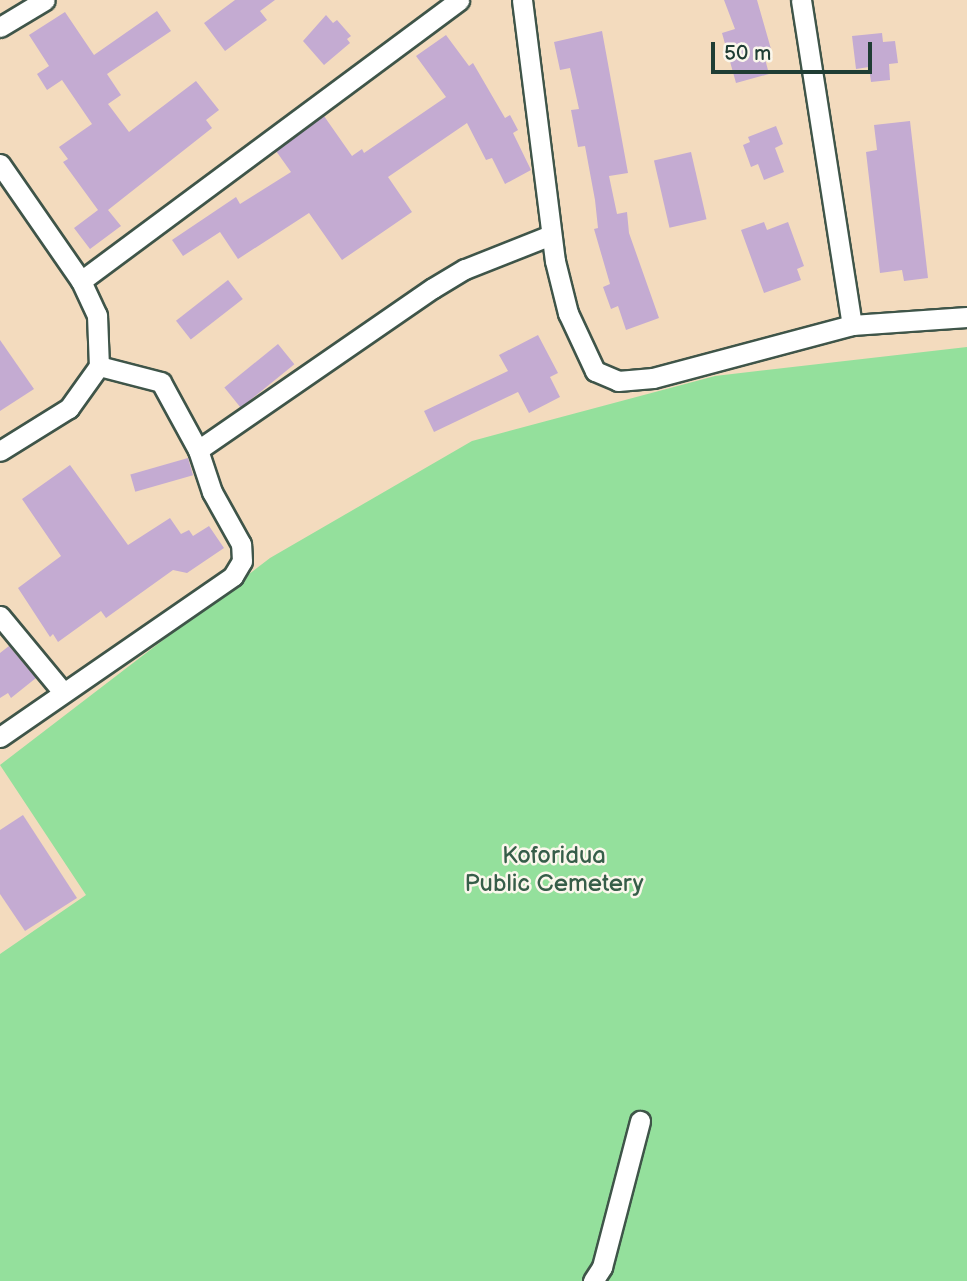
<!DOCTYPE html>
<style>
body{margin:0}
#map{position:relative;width:967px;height:1281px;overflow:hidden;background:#f3dbbe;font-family:"Balsamiq Sans",sans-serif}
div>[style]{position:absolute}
.green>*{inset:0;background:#94e09c}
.building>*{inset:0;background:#c4abd2;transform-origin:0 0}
.roads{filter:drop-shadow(2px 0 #3f5549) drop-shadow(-2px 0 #3f5549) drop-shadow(0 2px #3f5549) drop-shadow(0 -2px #3f5549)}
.minor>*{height:19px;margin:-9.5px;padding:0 9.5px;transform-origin:9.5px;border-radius:9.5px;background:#fff}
span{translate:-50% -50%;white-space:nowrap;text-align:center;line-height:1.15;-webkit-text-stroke:5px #fbf7ec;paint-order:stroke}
.park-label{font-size:24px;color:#365e49}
.scale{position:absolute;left:711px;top:42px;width:161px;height:32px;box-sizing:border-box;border:4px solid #1f3d34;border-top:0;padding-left:9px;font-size:21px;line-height:24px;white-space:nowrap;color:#1f3d34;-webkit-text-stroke:5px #fbf7ec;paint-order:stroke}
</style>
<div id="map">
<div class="green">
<div style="clip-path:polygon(967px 347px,967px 1281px,0 1281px,0 954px,86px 895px,0 765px,270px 558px,472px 441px,715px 376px)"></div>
</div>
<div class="building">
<div style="clip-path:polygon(235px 0,275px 0,260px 11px,267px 20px,225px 51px,204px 23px)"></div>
<div style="clip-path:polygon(724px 0,757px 0,771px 49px,763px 51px,769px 74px,736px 83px,722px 33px,735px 29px)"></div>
<div style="clip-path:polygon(157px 11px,171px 31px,107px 74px,121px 95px,108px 104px,129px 132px,196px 81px,219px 110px,206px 120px,212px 128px,108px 210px,121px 226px,90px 249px,74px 228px,98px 210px,63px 162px,68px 159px,59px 147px,92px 124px,62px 80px,47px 90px,37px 74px,49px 66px,29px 35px,65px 12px,94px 55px)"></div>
<div style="clip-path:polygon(326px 15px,333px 23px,337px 20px,351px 36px,347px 39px,350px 43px,324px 65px,303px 41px)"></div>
<div style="clip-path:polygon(602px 31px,628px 173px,609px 176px,617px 214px,627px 212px,629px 233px,659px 318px,626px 330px,618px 306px,611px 309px,603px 287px,610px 284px,594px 229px,598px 228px,595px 200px,585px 146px,578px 147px,571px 110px,579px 109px,570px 68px,560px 70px,554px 42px)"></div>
<div style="clip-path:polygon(882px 33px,883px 42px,895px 41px,898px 63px,889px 64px,890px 80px,871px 82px,869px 67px,856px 69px,852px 36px)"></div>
<div style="clip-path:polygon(446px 35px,469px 66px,473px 63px,505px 118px,510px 115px,518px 130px,513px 133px,531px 170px,505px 184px,492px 158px,486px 160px,467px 123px,388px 177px,412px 212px,342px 260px,309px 213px,238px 259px,220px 232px,183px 256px,172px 240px,236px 197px,240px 204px,291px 172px,276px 151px,324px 116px,352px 156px,362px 149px,364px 153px,446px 97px,416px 56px)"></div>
<div style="clip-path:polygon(910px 121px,928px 278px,904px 281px,902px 270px,880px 273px,866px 152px,877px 150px,874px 125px)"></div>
<div style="clip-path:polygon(776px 126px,783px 144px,775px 148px,784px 172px,764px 180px,758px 164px,751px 167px,743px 145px,750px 142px,748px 137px)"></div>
<div style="left:691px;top:152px;width:69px;height:38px;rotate:77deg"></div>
<div style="clip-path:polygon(764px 222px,767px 230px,788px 222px,804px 266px,797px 269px,801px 280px,764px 293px,741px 230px)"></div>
<div style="left:228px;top:280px;width:24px;height:66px;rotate:52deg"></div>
<div style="clip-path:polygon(538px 335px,558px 373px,550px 377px,560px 397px,529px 413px,518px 392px,434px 432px,424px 411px,508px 371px,499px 355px)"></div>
<div style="clip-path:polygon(0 340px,34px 389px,0 411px)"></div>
<div style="left:278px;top:344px;width:26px;height:69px;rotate:51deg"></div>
<div style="left:188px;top:458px;width:18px;height:60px;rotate:74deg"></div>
<div style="clip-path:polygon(70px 465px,128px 545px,170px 518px,181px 534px,189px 530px,193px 536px,209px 526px,224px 548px,187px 573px,173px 570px,106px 618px,101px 611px,58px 642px,53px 634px,50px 637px,18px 588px,61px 556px,22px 499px)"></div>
<div style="clip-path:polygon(9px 646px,36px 678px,11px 698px,8px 693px,0 698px,0 653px)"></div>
<div style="clip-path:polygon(23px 815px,77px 898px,25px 931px,0 894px,0 830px)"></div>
</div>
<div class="roads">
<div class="minor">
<div style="left:522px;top:0;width:263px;rotate:82.8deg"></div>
<div style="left:555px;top:261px;width:54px;rotate:76deg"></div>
<div style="left:568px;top:313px;width:64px;rotate:65deg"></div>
<div style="left:595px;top:371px;width:25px;rotate:23deg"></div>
<div style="left:618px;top:381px;width:35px;rotate:-5deg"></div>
<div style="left:653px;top:378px;width:206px;rotate:-14.9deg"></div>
<div style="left:852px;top:325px;width:115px;rotate:-4deg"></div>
<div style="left:801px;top:0;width:329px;rotate:81.1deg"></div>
<div style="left:0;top:27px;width:52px;rotate:-31deg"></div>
<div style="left:0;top:164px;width:142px;rotate:55.3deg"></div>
<div style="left:81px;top:281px;width:38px;rotate:65deg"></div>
<div style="left:97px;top:315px;width:51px;rotate:87.8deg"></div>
<div style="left:99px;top:366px;width:52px;rotate:125.5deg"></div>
<div style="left:69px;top:408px;width:81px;rotate:148.1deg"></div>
<div style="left:81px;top:281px;width:471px;rotate:-36.6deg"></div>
<div style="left:198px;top:450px;width:285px;rotate:-34.6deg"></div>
<div style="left:433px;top:288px;width:37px;rotate:-31deg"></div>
<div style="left:465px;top:269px;width:92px;rotate:-21.6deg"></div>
<div style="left:0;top:616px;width:97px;rotate:50.4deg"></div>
<div style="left:0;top:737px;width:283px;rotate:-34.6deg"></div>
<div style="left:233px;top:576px;width:17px;rotate:-59deg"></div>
<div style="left:242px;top:561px;width:17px;rotate:-93deg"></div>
<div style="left:241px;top:544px;width:60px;rotate:-119.1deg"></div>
<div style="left:212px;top:492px;width:44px;rotate:-108.4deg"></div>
<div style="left:198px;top:450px;width:77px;rotate:-118.6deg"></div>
<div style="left:161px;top:382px;width:64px;rotate:-165.5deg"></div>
<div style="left:593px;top:1281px;width:17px;rotate:-57deg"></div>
<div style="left:602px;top:1267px;width:151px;rotate:-75.4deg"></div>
</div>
</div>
<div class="park-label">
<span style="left:554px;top:870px">Koforidua<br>Public Cemetery</span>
</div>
<div class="scale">50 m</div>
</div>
